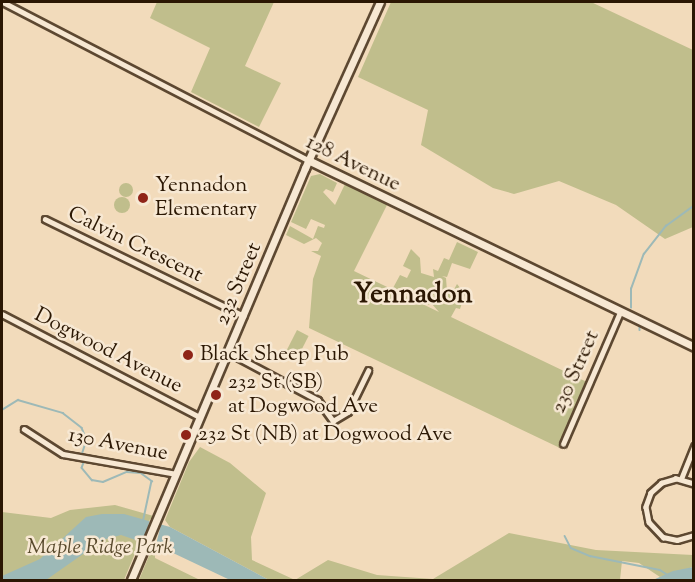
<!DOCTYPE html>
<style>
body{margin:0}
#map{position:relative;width:695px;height:582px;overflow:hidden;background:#f2dbbb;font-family:"Sorts Mill Goudy",serif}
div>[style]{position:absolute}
.green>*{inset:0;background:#c0be8c;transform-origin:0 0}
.round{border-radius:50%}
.water>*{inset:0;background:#9db9b7}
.pier>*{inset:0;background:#f2dbbb;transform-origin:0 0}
.stream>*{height:1.5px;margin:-0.75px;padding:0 0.75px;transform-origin:0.75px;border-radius:0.75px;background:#9db9b7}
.roads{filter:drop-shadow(2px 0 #5d4831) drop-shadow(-2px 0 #5d4831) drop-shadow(0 2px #5d4831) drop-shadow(0 -2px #5d4831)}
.street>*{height:4.5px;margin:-2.25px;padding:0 2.25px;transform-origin:2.25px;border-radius:2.25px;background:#f7e8d3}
.secondary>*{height:7px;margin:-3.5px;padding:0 3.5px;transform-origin:3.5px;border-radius:3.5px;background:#f7e8d3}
.dots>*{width:16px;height:16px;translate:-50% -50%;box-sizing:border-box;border:3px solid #f7e8d3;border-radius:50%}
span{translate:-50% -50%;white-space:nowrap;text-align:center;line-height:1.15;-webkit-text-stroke:5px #f7e8d3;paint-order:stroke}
.street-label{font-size:21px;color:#2b1703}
.poi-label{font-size:21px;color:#2b1703}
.left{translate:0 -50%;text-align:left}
.park-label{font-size:21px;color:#58492c;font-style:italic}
.district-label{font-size:27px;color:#2b1703;font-weight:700}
.frame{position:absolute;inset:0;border:3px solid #2b1703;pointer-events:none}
</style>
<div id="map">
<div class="green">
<div style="clip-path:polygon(157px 2px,274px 2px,245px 66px,281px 83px,259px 127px,191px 92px,210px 48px,150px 18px)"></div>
<div style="clip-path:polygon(391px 2px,591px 2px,693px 50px,693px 227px,665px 239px,616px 205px,559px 181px,514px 194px,493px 188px,421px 145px,428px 110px,358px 77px)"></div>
<div style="clip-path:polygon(320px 174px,337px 183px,333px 192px,326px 189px,323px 192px,335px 205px,345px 184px,388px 203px,354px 271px,439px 312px,431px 303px,441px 278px,429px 305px,393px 288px,400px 275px,407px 278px,411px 270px,403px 266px,411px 249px,420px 258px,421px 273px,434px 277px,433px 269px,438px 271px,444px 258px,449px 260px,457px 242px,478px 252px,470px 269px,452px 263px,447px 277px,442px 276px,446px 278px,447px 291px,452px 293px,457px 284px,465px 294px,460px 309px,456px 308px,451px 317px,589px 383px,560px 448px,309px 328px,313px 279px,321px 256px,311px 251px,318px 251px,322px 243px,316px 238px,304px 244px,286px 235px,290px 226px,313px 239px,318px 226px,324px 228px,325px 225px,311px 219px,306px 229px,291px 222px,311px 176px)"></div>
<div class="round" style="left:119px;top:183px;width:14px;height:14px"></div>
<div class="round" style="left:114px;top:197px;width:16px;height:16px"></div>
<div style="left:297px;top:330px;width:13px;height:28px;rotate:27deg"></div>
<div style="clip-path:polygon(200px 447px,230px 463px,266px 493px,251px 537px,252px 560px,295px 580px,269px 580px,170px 527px,165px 520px,189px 462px)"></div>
<div style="clip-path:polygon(115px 505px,157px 517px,154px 524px,148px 522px,124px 580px,2px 580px,2px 512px,51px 518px,70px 510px)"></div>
<div style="clip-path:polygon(509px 533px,596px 550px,693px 555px,693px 567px,660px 577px,639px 563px,622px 561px,620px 580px,295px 580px,328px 560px,377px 575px,433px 579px)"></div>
<div style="clip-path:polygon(151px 551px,155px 552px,155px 558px,200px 580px,139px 580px)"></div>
</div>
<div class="water">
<div style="clip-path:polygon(102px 514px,124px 514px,170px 527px,269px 580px,230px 580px,171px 552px,121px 535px,103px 540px,46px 580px,2px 580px,2px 576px,40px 559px,86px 517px)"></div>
<div style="clip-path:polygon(693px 567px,693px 580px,653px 580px,673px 571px)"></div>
</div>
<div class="pier">
<div style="left:150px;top:519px;width:12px;height:28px;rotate:14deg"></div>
</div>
<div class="stream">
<div style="left:631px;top:308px;width:19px;rotate:-90deg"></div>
<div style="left:631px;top:289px;width:37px;rotate:-70deg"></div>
<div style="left:644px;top:254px;width:36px;rotate:-52deg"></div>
<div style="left:666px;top:226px;width:34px;rotate:-36deg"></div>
<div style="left:640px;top:327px;width:3px;rotate:90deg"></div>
<div style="left:2px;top:410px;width:19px;rotate:-32deg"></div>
<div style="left:18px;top:400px;width:47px;rotate:16.1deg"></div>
<div style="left:63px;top:413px;width:24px;rotate:38deg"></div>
<div style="left:82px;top:428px;width:13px;rotate:67deg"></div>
<div style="left:87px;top:440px;width:13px;rotate:108deg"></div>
<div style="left:84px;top:463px;width:5px;rotate:112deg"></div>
<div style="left:82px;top:468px;width:16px;rotate:50deg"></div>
<div style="left:92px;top:480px;width:11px;rotate:10deg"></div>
<div style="left:103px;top:482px;width:26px;rotate:-23deg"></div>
<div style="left:127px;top:472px;width:14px;rotate:4deg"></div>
<div style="left:141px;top:473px;width:14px;rotate:36deg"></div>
<div style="left:152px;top:481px;width:40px;rotate:102deg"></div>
<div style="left:565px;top:536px;width:13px;rotate:63deg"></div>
<div style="left:571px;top:548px;width:21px;rotate:23deg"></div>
<div style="left:590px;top:556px;width:71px;rotate:11.3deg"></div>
<div style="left:660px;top:570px;width:9px;rotate:32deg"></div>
</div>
<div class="roads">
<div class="street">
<div style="left:3px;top:2px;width:343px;rotate:27.4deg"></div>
<div style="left:45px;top:219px;width:221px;rotate:26deg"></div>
<div style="left:2px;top:314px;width:223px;rotate:27.5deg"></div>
<div style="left:228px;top:352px;width:102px;rotate:28.1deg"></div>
<div style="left:318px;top:400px;width:26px;rotate:54deg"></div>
<div style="left:333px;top:421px;width:17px;rotate:-31deg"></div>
<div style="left:348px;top:412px;width:46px;rotate:-64deg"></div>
<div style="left:24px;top:429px;width:46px;rotate:32.7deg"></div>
<div style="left:63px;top:454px;width:115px;rotate:10deg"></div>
<div style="left:563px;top:444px;width:144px;rotate:-66.6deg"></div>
<div style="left:681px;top:479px;width:35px;rotate:-68deg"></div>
<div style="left:694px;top:484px;width:19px;rotate:-164deg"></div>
<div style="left:676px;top:479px;width:15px;rotate:164deg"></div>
<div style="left:662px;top:483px;width:15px;rotate:138deg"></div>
<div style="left:651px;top:493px;width:15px;rotate:110deg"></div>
<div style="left:646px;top:507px;width:15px;rotate:79deg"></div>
<div style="left:649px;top:522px;width:21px;rotate:47deg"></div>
<div style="left:663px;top:537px;width:14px;rotate:12deg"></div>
<div style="left:677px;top:540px;width:18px;rotate:-16deg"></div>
</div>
<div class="secondary">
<div style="left:308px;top:160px;width:429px;rotate:25.8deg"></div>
<div style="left:131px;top:580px;width:447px;rotate:-67.1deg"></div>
<div style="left:305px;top:168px;width:182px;rotate:-65.7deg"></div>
</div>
</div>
<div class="dots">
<div style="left:143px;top:198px;background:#8f2418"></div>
<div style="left:188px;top:355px;background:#8f2418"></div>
<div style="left:216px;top:395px;background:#8f2418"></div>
<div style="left:186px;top:435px;background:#8f2418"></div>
</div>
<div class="street-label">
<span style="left:353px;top:164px;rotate:26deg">128 Avenue</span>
<span style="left:135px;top:245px;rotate:26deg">Calvin Crescent</span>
<span style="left:239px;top:284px;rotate:-67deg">232 Street</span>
<span style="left:108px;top:351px;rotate:27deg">Dogwood Avenue</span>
<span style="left:576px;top:372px;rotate:-66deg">230 Street</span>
<span style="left:118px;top:445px;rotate:11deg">130 Avenue</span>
</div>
<div class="poi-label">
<span class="left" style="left:155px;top:198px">Yennadon<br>Elementary</span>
<span class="left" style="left:200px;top:355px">Black Sheep Pub</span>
<span class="left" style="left:228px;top:395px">232 St (SB)<br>at Dogwood Ave</span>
<span class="left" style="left:198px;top:435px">232 St (NB) at Dogwood Ave</span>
</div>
<div class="park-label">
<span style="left:100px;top:548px">Maple Ridge Park</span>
</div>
<div class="district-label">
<span style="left:413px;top:296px">Yennadon</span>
</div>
<div class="frame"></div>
</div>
